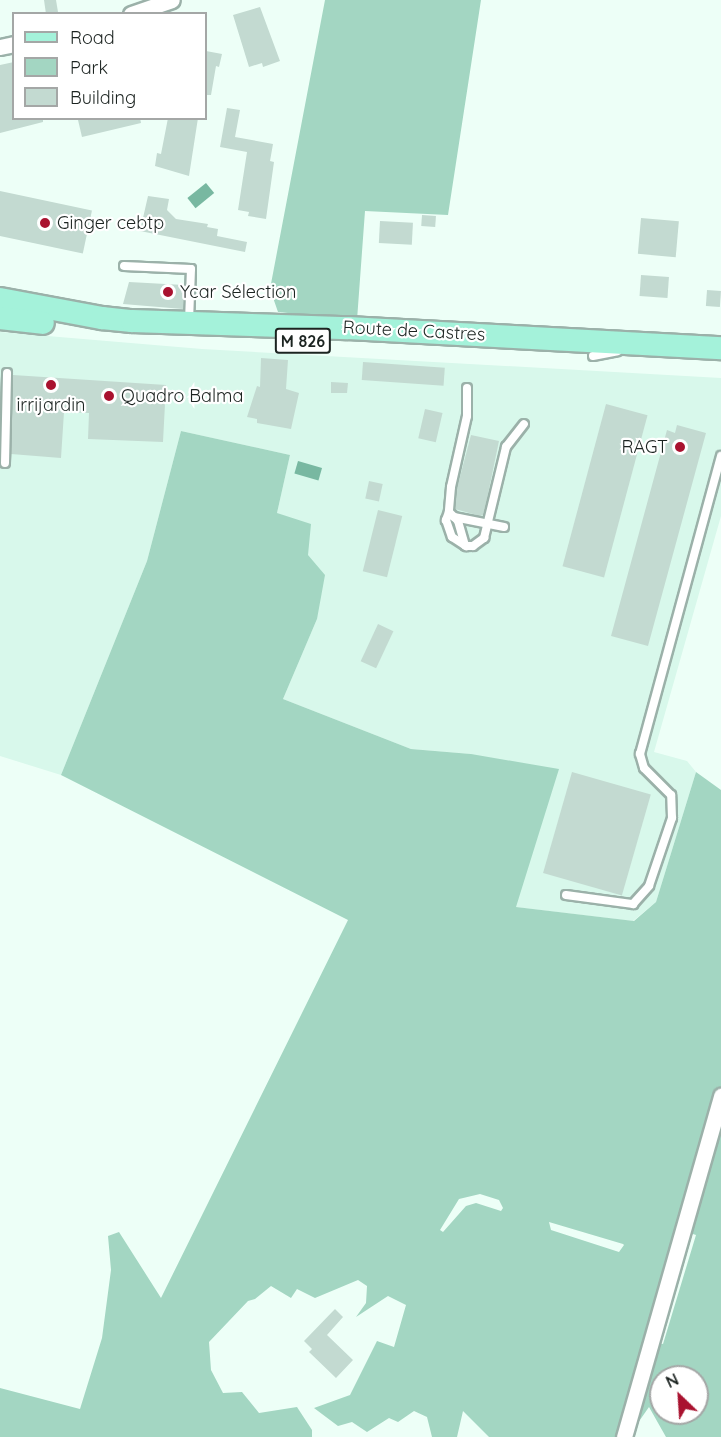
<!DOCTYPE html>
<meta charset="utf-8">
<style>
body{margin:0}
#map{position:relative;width:721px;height:1437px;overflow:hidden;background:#edfff7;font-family:Quicksand,sans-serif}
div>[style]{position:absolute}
.built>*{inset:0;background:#d8f8eb}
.green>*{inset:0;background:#a3d6c2}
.water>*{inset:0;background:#78b8a1;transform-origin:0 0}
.building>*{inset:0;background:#c3dad1;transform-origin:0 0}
.roads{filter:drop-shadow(2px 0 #9bb1a9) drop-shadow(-2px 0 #9bb1a9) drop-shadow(0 2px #9bb1a9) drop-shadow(0 -2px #9bb1a9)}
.lane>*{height:8px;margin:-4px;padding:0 4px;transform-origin:4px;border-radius:4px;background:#fff}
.street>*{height:15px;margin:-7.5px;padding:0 7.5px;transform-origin:7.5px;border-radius:7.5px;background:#fff}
.primary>*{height:22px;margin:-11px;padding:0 11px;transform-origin:11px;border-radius:11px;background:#a4f2da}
.dots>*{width:16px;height:16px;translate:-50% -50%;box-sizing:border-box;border:3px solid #fff;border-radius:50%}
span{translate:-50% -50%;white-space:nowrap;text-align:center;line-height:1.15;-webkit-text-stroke:4.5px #fff;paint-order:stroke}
.shield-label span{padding:2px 4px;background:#fff;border:2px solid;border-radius:4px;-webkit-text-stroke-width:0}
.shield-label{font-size:16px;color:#1c2421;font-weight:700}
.poi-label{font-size:18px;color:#1c2421}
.left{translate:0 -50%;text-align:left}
.right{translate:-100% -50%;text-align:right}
.street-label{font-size:18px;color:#1c2421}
.legend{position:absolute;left:12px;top:12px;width:195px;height:108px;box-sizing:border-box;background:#fff;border:2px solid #a4a7a6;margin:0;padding:8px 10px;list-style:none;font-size:18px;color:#1c2421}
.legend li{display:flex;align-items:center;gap:12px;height:30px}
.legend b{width:30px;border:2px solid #a4a7a6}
.north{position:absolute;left:649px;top:1365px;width:60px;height:60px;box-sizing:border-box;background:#fff;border:2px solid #a4a7a6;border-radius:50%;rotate:335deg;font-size:16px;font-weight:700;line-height:24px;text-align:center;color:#1c2421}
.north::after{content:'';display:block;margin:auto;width:21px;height:27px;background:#a9122f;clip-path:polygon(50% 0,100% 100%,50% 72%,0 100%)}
</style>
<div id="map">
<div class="built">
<div style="clip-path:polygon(0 332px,202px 349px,721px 378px,721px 516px,654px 752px,687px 761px,696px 772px,656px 902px,633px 921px,515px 907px,471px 754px,411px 749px,283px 699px,317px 619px,308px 555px,277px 513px,290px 455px,181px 431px,147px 561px,61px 775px,0 756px)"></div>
</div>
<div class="green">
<div style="clip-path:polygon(325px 0,481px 0,448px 215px,365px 211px,357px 320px,278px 312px,270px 289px)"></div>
<div style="clip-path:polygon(evenodd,181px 431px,290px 455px,277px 513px,311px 524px,308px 555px,325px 575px,317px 619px,283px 699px,411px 749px,471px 754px,559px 769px,516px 907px,634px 921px,656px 902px,696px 772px,721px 790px,721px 1437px,666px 1437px,649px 1407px,628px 1437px,489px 1437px,463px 1411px,457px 1437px,432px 1437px,427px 1417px,414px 1411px,398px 1422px,389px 1418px,367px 1432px,352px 1422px,338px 1426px,314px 1408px,350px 1395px,377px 1341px,394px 1347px,406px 1305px,388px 1296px,356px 1317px,366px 1303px,367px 1286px,358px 1280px,315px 1298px,297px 1289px,291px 1298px,271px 1286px,255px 1299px,248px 1301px,209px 1342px,211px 1370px,223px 1393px,242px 1392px,259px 1413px,297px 1407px,312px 1430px,312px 1437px,0 1437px,0 1388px,80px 1409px,102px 1338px,111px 1270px,108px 1236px,119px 1232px,161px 1298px,348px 920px,61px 775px,147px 561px,181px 431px,480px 1194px,499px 1200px,503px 1208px,501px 1211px,476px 1203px,466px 1206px,443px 1232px,440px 1230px,459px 1199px,480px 1194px,181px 431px,549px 1222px,623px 1244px,624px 1245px,619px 1252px,551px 1230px,549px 1222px,181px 431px,687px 1232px,696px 1235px,663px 1344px,648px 1341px,687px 1232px,181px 431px,661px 1377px,697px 1377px,697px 1413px,661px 1413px,661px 1377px)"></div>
</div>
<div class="water">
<div style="left:206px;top:183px;width:13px;height:24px;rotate:51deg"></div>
<div style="left:298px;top:461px;width:25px;height:13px;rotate:16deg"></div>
</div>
<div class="building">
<div style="clip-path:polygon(44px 0,56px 0,58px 12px,46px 14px)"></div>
<div style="clip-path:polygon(260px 7px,280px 61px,263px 67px,262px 63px,249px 67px,233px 15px)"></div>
<div style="clip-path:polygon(206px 51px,222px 54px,219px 67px,216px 66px,211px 95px,206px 95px)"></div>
<div style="clip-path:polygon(14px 62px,14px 118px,43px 118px,43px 122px,0 133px,0 65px)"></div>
<div style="clip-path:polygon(227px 108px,240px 110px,235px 137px,273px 144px,270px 161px,274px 162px,266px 219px,248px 216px,249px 212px,238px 210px,247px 152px,220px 147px)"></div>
<div style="clip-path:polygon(85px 118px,140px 118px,141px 123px,82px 137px,78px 120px)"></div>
<div style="clip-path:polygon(168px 118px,198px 118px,189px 176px,155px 166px,157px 153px,161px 154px)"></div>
<div style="left:0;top:191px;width:94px;height:44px;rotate:12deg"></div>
<div style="clip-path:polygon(148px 196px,169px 199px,167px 210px,176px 219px,208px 224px,207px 227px,218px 229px,217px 236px,247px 242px,245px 252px,140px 231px)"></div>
<div style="left:422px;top:215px;width:14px;height:11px;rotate:4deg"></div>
<div style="left:641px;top:218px;width:38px;height:36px;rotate:5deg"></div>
<div style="left:380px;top:221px;width:33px;height:22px;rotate:3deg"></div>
<div style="left:641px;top:275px;width:28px;height:21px;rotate:4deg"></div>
<div style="clip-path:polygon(129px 282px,184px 285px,183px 309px,123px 304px)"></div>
<div style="left:707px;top:290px;width:14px;height:16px;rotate:4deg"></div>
<div style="clip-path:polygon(261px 358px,288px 360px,286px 389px,299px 393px,291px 429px,257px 423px,257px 419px,247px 417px,257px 386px,260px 387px)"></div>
<div style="left:363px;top:362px;width:82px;height:18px;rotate:4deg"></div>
<div style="clip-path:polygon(13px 375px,166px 385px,163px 442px,88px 439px,89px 413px,64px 412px,61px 458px,11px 454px)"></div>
<div style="clip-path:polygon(331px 382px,348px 383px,347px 393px,331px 393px)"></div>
<div style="left:606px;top:404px;width:43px;height:168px;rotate:15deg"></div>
<div style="left:425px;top:409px;width:18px;height:30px;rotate:13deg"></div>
<div style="clip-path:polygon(677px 425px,706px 433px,648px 646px,611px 636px,667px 430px,675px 433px)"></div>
<div style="clip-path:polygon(471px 435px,499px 441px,487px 499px,483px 515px,480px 516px,455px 509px,457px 488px)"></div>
<div style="left:369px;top:481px;width:14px;height:18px;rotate:12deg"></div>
<div style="left:378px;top:510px;width:25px;height:63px;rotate:14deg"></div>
<div style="left:378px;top:624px;width:17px;height:41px;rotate:25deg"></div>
<div style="left:572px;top:772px;width:82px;height:105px;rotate:16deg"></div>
<div style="clip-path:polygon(335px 1309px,343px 1317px,327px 1335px,353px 1360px,336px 1378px,309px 1352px,312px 1349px,304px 1341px)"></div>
</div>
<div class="roads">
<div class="lane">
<div style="left:124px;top:266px;width:67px;rotate:2.6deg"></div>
<div style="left:191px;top:269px;width:52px;rotate:92.2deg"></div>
<div style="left:593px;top:356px;width:25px;rotate:-11deg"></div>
<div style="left:467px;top:388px;width:28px;rotate:90deg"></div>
<div style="left:467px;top:416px;width:73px;rotate:102.7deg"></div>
<div style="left:451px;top:487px;width:25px;rotate:95deg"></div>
<div style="left:449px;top:512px;width:7px;rotate:45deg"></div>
<div style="left:454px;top:517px;width:51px;rotate:11.3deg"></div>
<div style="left:5px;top:463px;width:90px;rotate:-88.7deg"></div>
<div style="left:449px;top:512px;width:9px;rotate:111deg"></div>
<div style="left:446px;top:520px;width:18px;rotate:71deg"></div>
<div style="left:452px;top:537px;width:17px;rotate:33deg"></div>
<div style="left:466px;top:546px;width:7px"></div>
<div style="left:473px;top:546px;width:14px;rotate:-36deg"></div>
<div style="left:484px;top:538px;width:94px;rotate:-76.4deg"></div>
<div style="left:506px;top:447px;width:29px;rotate:-52deg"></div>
<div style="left:454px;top:517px;width:6px;rotate:45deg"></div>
<div style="left:458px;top:521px;width:25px;rotate:74deg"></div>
<div style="left:566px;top:895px;width:68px;rotate:7.7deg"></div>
<div style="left:633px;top:904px;width:24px;rotate:-48deg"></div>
<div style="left:649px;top:886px;width:72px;rotate:-71.3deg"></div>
<div style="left:672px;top:818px;width:23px;rotate:-92deg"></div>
<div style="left:671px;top:795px;width:38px;rotate:-135deg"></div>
<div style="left:644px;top:768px;width:15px;rotate:-106deg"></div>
<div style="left:640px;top:754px;width:309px;rotate:-74.8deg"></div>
</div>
<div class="street">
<div style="left:131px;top:14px;width:43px;rotate:-18.9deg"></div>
<div style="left:0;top:47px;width:14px;rotate:-12deg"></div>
<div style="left:624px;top:1437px;width:355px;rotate:-74.1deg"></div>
</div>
<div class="primary">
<div style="left:0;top:299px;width:104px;rotate:10.6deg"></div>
<div style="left:102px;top:318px;width:30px;rotate:6deg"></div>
<div style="left:132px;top:321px;width:216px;rotate:1.9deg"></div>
<div style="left:348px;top:328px;width:374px;rotate:3.1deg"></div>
<div style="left:0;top:318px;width:43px;rotate:6.6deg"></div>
</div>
</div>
<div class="dots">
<div style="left:45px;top:223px;background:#a9122f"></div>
<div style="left:168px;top:292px;background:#a9122f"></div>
<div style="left:51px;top:385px;background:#a9122f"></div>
<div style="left:109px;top:396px;background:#a9122f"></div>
<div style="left:680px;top:447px;background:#a9122f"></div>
</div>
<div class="shield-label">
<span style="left:303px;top:341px">M 826</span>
</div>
<div class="poi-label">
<span class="left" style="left:57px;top:223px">Ginger cebtp</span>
<span class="left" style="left:180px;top:292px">Ycar Sélection</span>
<span class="left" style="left:121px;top:396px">Quadro Balma</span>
<span style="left:51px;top:405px">irrijardin</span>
<span class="right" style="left:668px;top:447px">RAGT</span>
</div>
<div class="street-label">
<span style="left:414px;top:331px;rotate:3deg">Route de Castres</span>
</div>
<ul class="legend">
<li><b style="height:8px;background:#a4f2da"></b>Road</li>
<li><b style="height:16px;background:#a3d6c2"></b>Park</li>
<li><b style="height:16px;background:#c3dad1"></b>Building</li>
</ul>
<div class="north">N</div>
</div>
